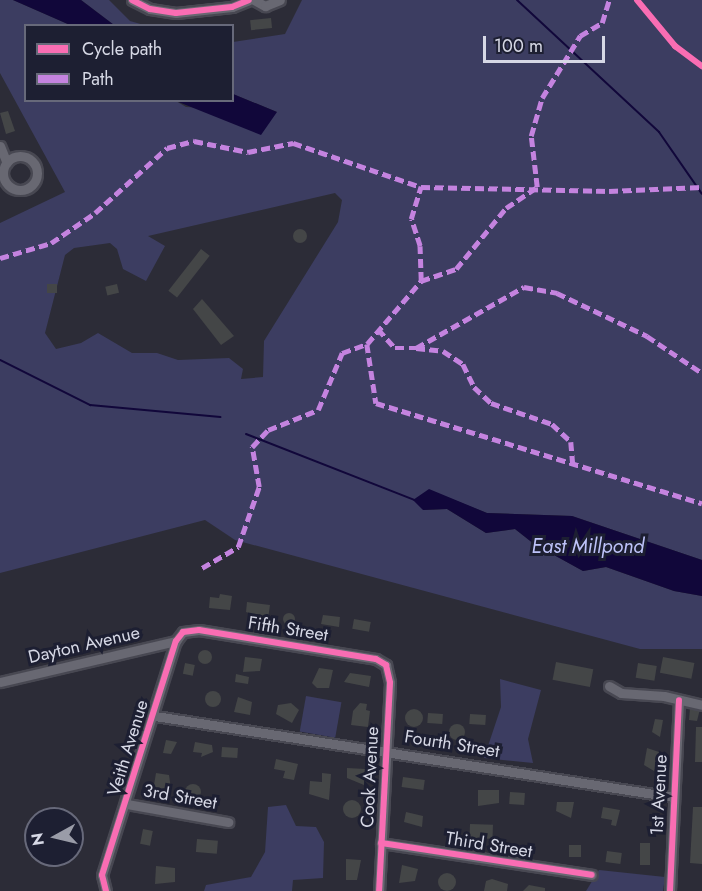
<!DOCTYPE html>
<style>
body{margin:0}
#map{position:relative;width:702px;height:891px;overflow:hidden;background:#2c2c37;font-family:Jost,sans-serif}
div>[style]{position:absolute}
.green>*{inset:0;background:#3c3d61;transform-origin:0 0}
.water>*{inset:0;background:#11073a}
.stream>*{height:2px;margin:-1px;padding:0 1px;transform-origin:1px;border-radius:1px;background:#11073a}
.building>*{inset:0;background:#444647;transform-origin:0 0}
.round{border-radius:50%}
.roads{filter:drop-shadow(2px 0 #484852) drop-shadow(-2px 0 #484852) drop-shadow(0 2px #484852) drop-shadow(0 -2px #484852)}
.minor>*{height:9px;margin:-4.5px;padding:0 4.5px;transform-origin:4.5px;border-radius:4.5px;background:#686872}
.minor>.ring{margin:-4.5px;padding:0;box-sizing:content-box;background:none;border:9px solid #686872;border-radius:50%}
.quiet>*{height:4.5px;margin-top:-2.25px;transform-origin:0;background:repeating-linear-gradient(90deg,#c483df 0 9px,transparent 0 13.5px)}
.cycleway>*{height:6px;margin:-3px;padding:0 3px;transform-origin:3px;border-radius:3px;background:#f96db3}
span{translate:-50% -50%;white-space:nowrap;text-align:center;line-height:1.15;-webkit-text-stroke:6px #1d1f32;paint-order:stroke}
.street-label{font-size:18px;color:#d6d8e5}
.water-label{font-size:20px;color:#bec3f9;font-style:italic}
.legend{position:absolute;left:24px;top:24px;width:210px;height:78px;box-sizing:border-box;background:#1d1f32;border:2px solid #67697a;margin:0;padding:8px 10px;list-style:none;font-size:18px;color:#d6d8e5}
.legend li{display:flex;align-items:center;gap:12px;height:30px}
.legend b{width:30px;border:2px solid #67697a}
.north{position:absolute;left:24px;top:807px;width:60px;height:60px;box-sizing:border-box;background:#1d1f32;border:2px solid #67697a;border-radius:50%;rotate:262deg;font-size:16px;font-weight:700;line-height:24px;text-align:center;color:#d6d8e5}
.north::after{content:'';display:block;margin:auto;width:21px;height:27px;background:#9a9ca8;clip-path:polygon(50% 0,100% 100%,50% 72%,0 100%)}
.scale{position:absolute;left:483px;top:36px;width:122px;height:27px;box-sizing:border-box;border:3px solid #d6d8e5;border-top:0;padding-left:8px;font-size:18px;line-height:21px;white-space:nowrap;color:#d6d8e5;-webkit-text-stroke:4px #1d1f32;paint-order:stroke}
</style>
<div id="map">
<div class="green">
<div style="clip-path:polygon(evenodd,0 0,13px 0,70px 25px,26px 26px,26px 100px,176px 101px,186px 107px,277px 112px,233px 94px,233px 42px,285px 34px,302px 0,702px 0,702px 560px,572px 516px,487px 513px,429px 490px,423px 510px,447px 509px,486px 533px,515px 529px,534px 544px,583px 571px,606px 567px,674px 591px,702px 596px,702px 649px,640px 649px,235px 540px,205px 520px,0 573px,0 223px,65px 192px,0 73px,0 0,335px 193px,342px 200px,338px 222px,264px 341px,263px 377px,241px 379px,243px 369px,229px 358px,178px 360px,157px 353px,132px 353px,98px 333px,81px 343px,56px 349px,45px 333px,65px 255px,74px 248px,110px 243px,117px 249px,123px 269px,146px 281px,165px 246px,148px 236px,335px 193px)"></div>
<div style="clip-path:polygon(81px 0,109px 0,130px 21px,144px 25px,114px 25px)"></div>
<div style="clip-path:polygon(500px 679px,541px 690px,528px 739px,533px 763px,484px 758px,501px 707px)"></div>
<div style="left:306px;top:696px;width:36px;height:36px;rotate:10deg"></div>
<div style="clip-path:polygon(286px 805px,296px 826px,316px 827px,324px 842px,323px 878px,293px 880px,292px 891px,204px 891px,206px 885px,251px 877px,265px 852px,268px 807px)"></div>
<div style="clip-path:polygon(599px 870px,665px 877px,663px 891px,586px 891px)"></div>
</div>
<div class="water">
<div style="clip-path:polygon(13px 0,81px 0,114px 25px,70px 25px)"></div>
<div style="clip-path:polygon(233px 94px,277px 112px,261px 135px,176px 101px,232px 100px)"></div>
<div style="clip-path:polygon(429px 489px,487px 513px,572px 516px,702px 560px,702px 596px,674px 591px,606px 567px,583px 571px,534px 544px,515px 529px,486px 533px,447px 509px,423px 510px,413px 500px)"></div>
</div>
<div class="stream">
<div style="left:517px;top:0;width:194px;rotate:42.9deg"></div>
<div style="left:659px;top:132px;width:75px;rotate:55.3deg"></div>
<div style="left:0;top:360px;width:101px;rotate:26.6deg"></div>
<div style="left:90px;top:405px;width:131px;rotate:5.3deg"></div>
<div style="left:246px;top:434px;width:180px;rotate:21.4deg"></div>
</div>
<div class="building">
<div style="left:271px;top:18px;width:10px;height:21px;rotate:84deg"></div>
<div style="clip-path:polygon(8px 111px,15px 131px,6px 134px,0 113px)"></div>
<div class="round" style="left:293px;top:229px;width:14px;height:14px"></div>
<div style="left:201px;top:249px;width:11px;height:53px;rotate:38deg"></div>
<div style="left:47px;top:284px;width:10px;height:9px"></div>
<div style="left:117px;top:284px;width:9px;height:12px;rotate:77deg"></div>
<div style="clip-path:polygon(202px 299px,234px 336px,221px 345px,193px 309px)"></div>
<div style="clip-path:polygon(220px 594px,232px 596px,230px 610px,209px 608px,210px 597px,219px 598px)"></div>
<div style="clip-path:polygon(247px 602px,270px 605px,268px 619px,246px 612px)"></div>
<div class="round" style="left:283px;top:613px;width:12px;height:12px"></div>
<div style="clip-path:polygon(323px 615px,340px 617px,339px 627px,321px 624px)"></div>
<div style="left:354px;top:619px;width:17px;height:10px;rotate:10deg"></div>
<div class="round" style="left:198px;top:650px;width:14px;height:14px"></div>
<div style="clip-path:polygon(245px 657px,262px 659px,260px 671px,243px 672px)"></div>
<div style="left:663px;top:657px;width:32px;height:16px;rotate:11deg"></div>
<div style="left:556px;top:662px;width:38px;height:18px;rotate:11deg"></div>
<div style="left:185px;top:663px;width:10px;height:11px;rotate:11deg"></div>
<div style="left:638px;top:663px;width:19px;height:15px;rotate:9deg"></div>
<div style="clip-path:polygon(319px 668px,333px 670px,329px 688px,317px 688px,312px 683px)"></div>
<div style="clip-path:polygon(350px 673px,371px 676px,369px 687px,344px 682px)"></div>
<div style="clip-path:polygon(236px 674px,249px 677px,248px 684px,235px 682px)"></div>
<div class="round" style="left:205px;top:691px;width:16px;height:16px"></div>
<div style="clip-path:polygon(238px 697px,252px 702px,250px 715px,234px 712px)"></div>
<div style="clip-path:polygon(291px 703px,299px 710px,292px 723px,276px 714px,278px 705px)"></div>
<div style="clip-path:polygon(360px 703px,367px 704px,366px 710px,370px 711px,368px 727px,351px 725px,353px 711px)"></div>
<div style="clip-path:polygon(690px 708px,700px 709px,697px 721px,689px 720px)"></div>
<div class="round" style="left:405px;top:709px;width:18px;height:18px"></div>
<div style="left:428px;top:713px;width:15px;height:10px;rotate:4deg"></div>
<div style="left:470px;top:714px;width:16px;height:10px;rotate:4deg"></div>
<div style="clip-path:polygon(655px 719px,663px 720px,660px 737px,652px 732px)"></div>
<div class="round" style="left:449px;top:724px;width:16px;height:16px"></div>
<div style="clip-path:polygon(696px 727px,702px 727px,702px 762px,695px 762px)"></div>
<div style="clip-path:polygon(166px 740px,177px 742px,171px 754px,163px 753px)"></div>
<div style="clip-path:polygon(195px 742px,212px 745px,213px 752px,201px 757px,202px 753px,193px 752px)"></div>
<div style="left:222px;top:747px;width:16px;height:10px;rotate:4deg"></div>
<div style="clip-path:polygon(647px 748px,662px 753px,654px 771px,644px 765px)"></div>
<div style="clip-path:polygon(276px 759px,298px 764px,294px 780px,283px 778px,285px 771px,274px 769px)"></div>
<div style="clip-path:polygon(347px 768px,365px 769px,364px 785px,347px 778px)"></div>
<div style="clip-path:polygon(156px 773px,169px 775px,171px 789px,153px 791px)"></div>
<div style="clip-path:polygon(322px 773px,331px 774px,329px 800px,309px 794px,310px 781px,322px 782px)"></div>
<div style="left:403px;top:777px;width:22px;height:10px;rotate:8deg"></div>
<div class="round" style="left:185px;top:784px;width:16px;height:16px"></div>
<div style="clip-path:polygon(478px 790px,499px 790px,499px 803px,478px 806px)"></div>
<div style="left:510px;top:792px;width:15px;height:12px;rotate:4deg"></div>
<div class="round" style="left:343px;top:800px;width:18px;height:18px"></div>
<div style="clip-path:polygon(557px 802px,574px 802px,571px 818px,556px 811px)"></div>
<div style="clip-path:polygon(603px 807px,620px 810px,616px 826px,611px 825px,612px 820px,601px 818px)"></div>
<div style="clip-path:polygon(693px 807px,702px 807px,702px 864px,690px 863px)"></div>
<div style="clip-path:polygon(406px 812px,423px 816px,422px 827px,404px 822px)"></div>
<div style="left:470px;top:824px;width:23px;height:14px;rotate:2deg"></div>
<div style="left:143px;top:829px;width:10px;height:15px;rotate:11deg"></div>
<div style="left:197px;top:839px;width:21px;height:13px;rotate:5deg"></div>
<div style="left:640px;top:843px;width:10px;height:22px"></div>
<div style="left:581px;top:845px;width:12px;height:12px;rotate:90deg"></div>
<div style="left:607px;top:851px;width:15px;height:11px;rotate:8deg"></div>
<div style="clip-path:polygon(346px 859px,361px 860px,357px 880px,346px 880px)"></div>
<div style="clip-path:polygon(402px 865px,418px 869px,415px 881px,399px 883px)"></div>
<div style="clip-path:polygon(156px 866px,175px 868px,175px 882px,155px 884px)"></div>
<div class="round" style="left:438px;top:873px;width:18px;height:18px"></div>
<div style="clip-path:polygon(492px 879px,508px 884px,507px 891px,484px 891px,486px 881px)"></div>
<div style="clip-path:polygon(529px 885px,545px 888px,545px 891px,523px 891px)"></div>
</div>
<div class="roads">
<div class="minor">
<div style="left:132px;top:0;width:20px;rotate:27deg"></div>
<div style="left:150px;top:9px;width:26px;rotate:9deg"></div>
<div style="left:176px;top:13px;width:56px;rotate:-6.1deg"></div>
<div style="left:232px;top:7px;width:18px;rotate:-22deg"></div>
<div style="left:254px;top:0;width:13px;rotate:29deg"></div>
<div style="left:265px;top:6px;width:16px;rotate:-22deg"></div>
<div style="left:0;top:146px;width:18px;rotate:68deg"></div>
<div class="ring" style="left:3px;top:156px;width:25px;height:25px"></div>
<div style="left:0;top:682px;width:181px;rotate:-13.1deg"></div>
<div style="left:609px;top:686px;width:14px;rotate:30deg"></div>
<div style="left:621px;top:693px;width:43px;rotate:4deg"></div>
<div style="left:664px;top:696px;width:39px;rotate:13deg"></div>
<div style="left:155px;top:716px;width:524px;rotate:8.89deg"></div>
<div style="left:127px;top:804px;width:103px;rotate:10.1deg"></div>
<div style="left:381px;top:843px;width:213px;rotate:8.6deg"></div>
<div style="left:106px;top:891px;width:16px;rotate:-104deg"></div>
<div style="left:102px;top:875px;width:245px;rotate:-72.5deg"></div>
<div style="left:176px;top:641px;width:11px;rotate:-52deg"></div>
<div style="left:183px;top:632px;width:16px;rotate:-7deg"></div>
<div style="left:199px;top:630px;width:179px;rotate:9.3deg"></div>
<div style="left:376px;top:659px;width:12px;rotate:31deg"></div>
<div style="left:386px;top:665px;width:18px;rotate:77deg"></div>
<div style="left:390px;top:683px;width:208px;rotate:93deg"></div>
<div style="left:670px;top:891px;width:191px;rotate:-87.3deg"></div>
</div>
</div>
<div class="quiet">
<div style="left:0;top:258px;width:53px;rotate:-16.4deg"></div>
<div style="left:51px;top:243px;width:53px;rotate:-34.3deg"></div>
<div style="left:95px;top:213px;width:97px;rotate:-42.1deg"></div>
<div style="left:167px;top:148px;width:28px;rotate:-15deg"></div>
<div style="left:194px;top:141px;width:55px;rotate:11.5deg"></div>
<div style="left:248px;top:152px;width:46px;rotate:-11.3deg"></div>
<div style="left:293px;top:143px;width:135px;rotate:19deg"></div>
<div style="left:421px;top:187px;width:188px;rotate:1.2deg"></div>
<div style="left:609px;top:191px;width:93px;rotate:-2.5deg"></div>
<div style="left:421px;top:281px;width:35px;rotate:-92deg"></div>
<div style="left:420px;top:246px;width:28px;rotate:-108deg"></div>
<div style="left:411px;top:219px;width:34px;rotate:-73deg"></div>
<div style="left:378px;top:329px;width:25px;rotate:48deg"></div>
<div style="left:395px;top:348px;width:21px"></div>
<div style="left:416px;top:348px;width:124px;rotate:-29.5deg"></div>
<div style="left:524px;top:287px;width:34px;rotate:10deg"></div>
<div style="left:557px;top:293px;width:100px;rotate:25.5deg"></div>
<div style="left:647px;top:336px;width:66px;rotate:33.9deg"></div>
<div style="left:367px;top:344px;width:60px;rotate:81.3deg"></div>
<div style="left:376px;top:403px;width:341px;rotate:17.1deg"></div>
<div style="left:416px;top:348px;width:27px;rotate:6deg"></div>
<div style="left:443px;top:351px;width:24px;rotate:33deg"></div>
<div style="left:463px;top:364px;width:25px;rotate:64deg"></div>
<div style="left:474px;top:387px;width:23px;rotate:43deg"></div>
<div style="left:491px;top:403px;width:65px;rotate:19deg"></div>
<div style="left:552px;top:424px;width:26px;rotate:43deg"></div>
<div style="left:571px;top:442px;width:21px;rotate:85deg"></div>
<div style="left:202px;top:568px;width:42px;rotate:-30.3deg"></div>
<div style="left:238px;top:547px;width:64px;rotate:-70.7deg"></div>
<div style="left:259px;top:487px;width:41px;rotate:-99.9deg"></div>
<div style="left:252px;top:447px;width:23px;rotate:-47deg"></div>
<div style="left:268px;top:430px;width:54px;rotate:-21.8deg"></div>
<div style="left:318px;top:410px;width:62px;rotate:-67.2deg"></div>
<div style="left:342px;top:353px;width:27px;rotate:-20deg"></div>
<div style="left:367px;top:344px;width:83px;rotate:-49.4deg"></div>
<div style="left:421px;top:281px;width:37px;rotate:-19deg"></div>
<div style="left:456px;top:269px;width:79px;rotate:-50.7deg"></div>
<div style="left:506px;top:208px;width:37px;rotate:-34deg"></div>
<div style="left:537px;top:187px;width:51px;rotate:-96.7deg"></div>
<div style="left:531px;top:136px;width:40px;rotate:-74deg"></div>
<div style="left:542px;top:98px;width:73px;rotate:-58.5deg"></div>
<div style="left:580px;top:36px;width:26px;rotate:-31deg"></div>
<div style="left:602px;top:23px;width:24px;rotate:-73deg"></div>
</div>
<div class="cycleway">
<div style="left:132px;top:0;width:20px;rotate:27deg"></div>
<div style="left:150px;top:9px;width:26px;rotate:9deg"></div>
<div style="left:176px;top:13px;width:56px;rotate:-6.1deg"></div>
<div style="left:232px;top:7px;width:18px;rotate:-22deg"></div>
<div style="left:637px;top:0;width:60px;rotate:50.4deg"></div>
<div style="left:675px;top:46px;width:34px;rotate:37deg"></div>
<div style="left:381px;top:843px;width:213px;rotate:8.6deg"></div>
<div style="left:106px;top:891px;width:16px;rotate:-104deg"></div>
<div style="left:102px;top:875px;width:245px;rotate:-72.5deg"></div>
<div style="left:176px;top:641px;width:11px;rotate:-52deg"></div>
<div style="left:183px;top:632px;width:16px;rotate:-7deg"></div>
<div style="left:199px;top:630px;width:179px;rotate:9.3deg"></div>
<div style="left:376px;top:659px;width:12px;rotate:31deg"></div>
<div style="left:386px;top:665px;width:18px;rotate:77deg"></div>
<div style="left:390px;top:683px;width:208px;rotate:93deg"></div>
<div style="left:670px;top:891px;width:191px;rotate:-87.3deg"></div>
</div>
<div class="street-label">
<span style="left:288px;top:629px;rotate:9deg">Fifth Street</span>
<span style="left:84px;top:645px;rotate:-13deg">Dayton Avenue</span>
<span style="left:452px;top:744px;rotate:9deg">Fourth Street</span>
<span style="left:128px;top:748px;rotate:-73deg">Veith Avenue</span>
<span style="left:370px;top:777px;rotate:-87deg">Cook Avenue</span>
<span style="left:659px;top:795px;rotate:-87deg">1st Avenue</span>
<span style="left:180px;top:797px;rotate:10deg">3rd Street</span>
<span style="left:489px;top:845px;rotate:9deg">Third Street</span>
</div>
<div class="water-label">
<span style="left:588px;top:546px">East Millpond</span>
</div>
<ul class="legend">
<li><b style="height:8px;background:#f96db3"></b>Cycle path</li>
<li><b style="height:8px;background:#c483df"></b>Path</li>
</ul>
<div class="north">N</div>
<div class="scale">100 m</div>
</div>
